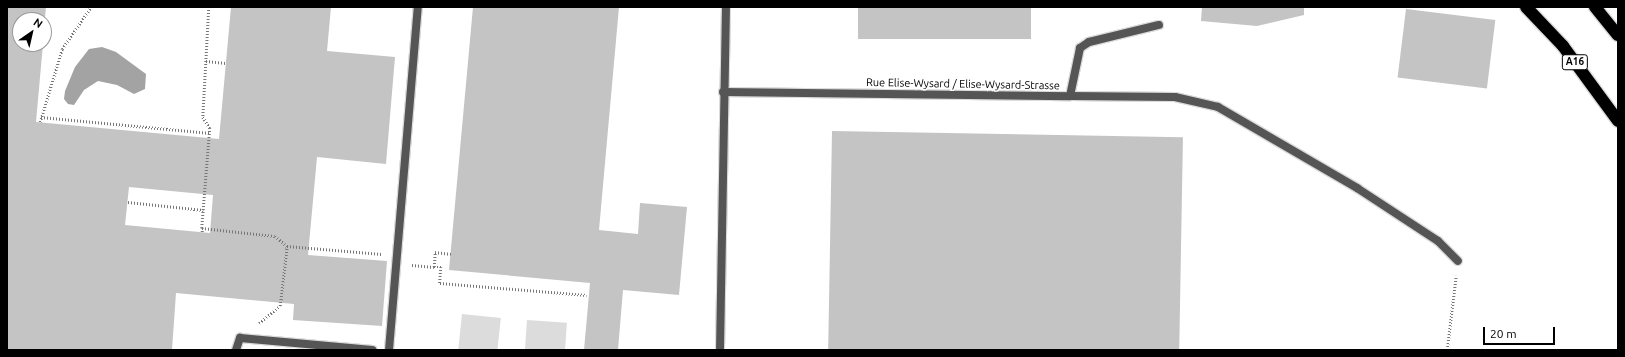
<!DOCTYPE html>
<style>
body{margin:0}
#map{position:relative;width:1625px;height:357px;overflow:hidden;background:#fff;font-family:Ubuntu,sans-serif}
div>[style]{position:absolute}
.green>*{inset:0;background:#dcdcdc;transform-origin:0 0}
.water>*{inset:0;background:#a3a3a3}
.building>*{inset:0;background:#c4c4c4;transform-origin:0 0}
.path>*{height:2.5px;margin-top:-1.25px;transform-origin:0;background:repeating-linear-gradient(90deg,#777 0 1px,transparent 0 3px)}
.roads{filter:drop-shadow(1px 0 #dbdbdb) drop-shadow(-1px 0 #dbdbdb) drop-shadow(0 1px #dbdbdb) drop-shadow(0 -1px #dbdbdb)}
.lane>*{height:8px;margin:-4px;padding:0 4px;transform-origin:4px;border-radius:4px;background:#555}
.street>*{height:8px;margin:-4px;padding:0 4px;transform-origin:4px;border-radius:4px;background:#555}
.highway>*{height:12px;margin:-6px;padding:0 6px;transform-origin:6px;border-radius:6px;background:#000}
span{translate:-50% -50%;white-space:nowrap;text-align:center;line-height:1.15;-webkit-text-stroke:3px #fff;paint-order:stroke}
.shield-label span{padding:1px 3px;background:#fff;border:1px solid;border-radius:3px;-webkit-text-stroke-width:0}
.shield-label{font-size:10px;color:#000;font-weight:700}
.street-label{font-size:11px;color:#000}
.frame{position:absolute;inset:0;border:8px solid #000;pointer-events:none}
.north{position:absolute;left:12px;top:12px;width:40px;height:40px;box-sizing:border-box;background:#fff;border:1px solid #999;border-radius:50%;rotate:34deg;font-size:11px;font-weight:700;line-height:16px;text-align:center;color:#000}
.north::after{content:'';display:block;margin:auto;width:14px;height:18px;background:#000;clip-path:polygon(50% 0,100% 100%,50% 72%,0 100%)}
.scale{position:absolute;left:1483px;top:327px;width:72px;height:18px;box-sizing:border-box;border:2px solid #000;border-top:0;padding-left:5px;font-size:12px;line-height:14px;white-space:nowrap;color:#000;-webkit-text-stroke:3px #fff;paint-order:stroke}
</style>
<div id="map">
<div class="green">
<div style="left:462px;top:314px;width:39px;height:36px;rotate:6deg"></div>
<div style="left:527px;top:320px;width:40px;height:30px;rotate:4deg"></div>
</div>
<div class="water">
<div style="clip-path:polygon(102px 47px,116px 52px,146px 74px,145px 89px,134px 94px,117px 85px,98px 81px,84px 90px,74px 105px,68px 104px,64px 99px,65px 91px,75px 67px,89px 49px)"></div>
</div>
<div class="building">
<div style="clip-path:polygon(evenodd,7px 7px,46px 7px,44px 28px,44px 20px,20px 20px,20px 44px,43px 44px,36px 122px,219px 139px,231px 7px,331px 7px,327px 51px,395px 57px,386px 164px,317px 157px,308px 255px,387px 261px,382px 326px,293px 320px,294px 304px,176px 293px,172px 350px,7px 350px,7px 7px,129px 187px,213px 195px,210px 233px,125px 225px,129px 187px)"></div>
<div style="clip-path:polygon(473px 7px,619px 7px,599px 230px,638px 234px,640px 203px,687px 207px,679px 295px,623px 290px,618px 350px,584px 350px,590px 283px,449px 270px)"></div>
<div style="left:858px;top:7px;width:173px;height:32px"></div>
<div style="clip-path:polygon(1202px 7px,1304px 7px,1304px 15px,1257px 26px,1201px 21px)"></div>
<div style="left:1406px;top:9px;width:90px;height:69px;rotate:7deg"></div>
<div style="left:832px;top:131px;width:351px;height:219px;rotate:1deg"></div>
</div>
<div class="path">
<div style="left:209px;top:7px;width:110px;rotate:93.1deg"></div>
<div style="left:203px;top:117px;width:13px;rotate:58deg"></div>
<div style="left:210px;top:128px;width:100px;rotate:94.6deg"></div>
<div style="left:202px;top:228px;width:73px;rotate:6.3deg"></div>
<div style="left:275px;top:236px;width:16px;rotate:40deg"></div>
<div style="left:206px;top:61px;width:20px;rotate:6deg"></div>
<div style="left:41px;top:117px;width:170px;rotate:5.4deg"></div>
<div style="left:40px;top:122px;width:76px;rotate:-73.2deg"></div>
<div style="left:62px;top:49px;width:51px;rotate:-55.4deg"></div>
<div style="left:128px;top:202px;width:76px;rotate:6deg"></div>
<div style="left:202px;top:232px;width:4px;rotate:-90deg"></div>
<div style="left:412px;top:265px;width:22px;rotate:5deg"></div>
<div style="left:434px;top:267px;width:15px;rotate:-86deg"></div>
<div style="left:435px;top:252px;width:16px;rotate:7deg"></div>
<div style="left:434px;top:267px;width:7px"></div>
<div style="left:441px;top:267px;width:16px;rotate:94deg"></div>
<div style="left:440px;top:283px;width:147px;rotate:4.7deg"></div>
<div style="left:259px;top:323px;width:27px;rotate:-39deg"></div>
<div style="left:280px;top:306px;width:60px;rotate:-83.3deg"></div>
<div style="left:287px;top:246px;width:95px;rotate:4.8deg"></div>
<div style="left:1447px;top:350px;width:75px;rotate:-83.1deg"></div>
</div>
<div class="roads">
<div class="lane">
<div style="left:1070px;top:96px;width:105px;rotate:0.5deg"></div>
<div style="left:1175px;top:97px;width:44px;rotate:13.1deg"></div>
<div style="left:1218px;top:107px;width:161px;rotate:30.2deg"></div>
<div style="left:1357px;top:188px;width:97px;rotate:33.2deg"></div>
<div style="left:1438px;top:241px;width:28px;rotate:45deg"></div>
<div style="left:236px;top:350px;width:13px;rotate:-72deg"></div>
<div style="left:240px;top:338px;width:133px;rotate:5.2deg"></div>
<div style="left:389px;top:350px;width:344px;rotate:-85.2deg"></div>
</div>
<div class="street">
<div style="left:723px;top:92px;width:347px;rotate:0.7deg"></div>
<div style="left:1070px;top:96px;width:49px;rotate:-78.2deg"></div>
<div style="left:1080px;top:48px;width:11px;rotate:-34deg"></div>
<div style="left:1089px;top:42px;width:72px;rotate:-13.7deg"></div>
<div style="left:720px;top:350px;width:343px;rotate:-89deg"></div>
</div>
<div class="highway">
<div style="left:1526px;top:7px;width:54px;rotate:46.5deg"></div>
<div style="left:1563px;top:46px;width:93px;rotate:53.7deg"></div>
<div style="left:1595px;top:7px;width:36px;rotate:51deg"></div>
</div>
</div>
<div class="shield-label">
<span style="left:1575px;top:62px">A16</span>
</div>
<div class="street-label">
<span style="left:963px;top:84px;rotate:1deg">Rue Elise-Wysard / Elise-Wysard-Strasse</span>
</div>
<div class="frame"></div>
<div class="north">N</div>
<div class="scale">20 m</div>
</div>
